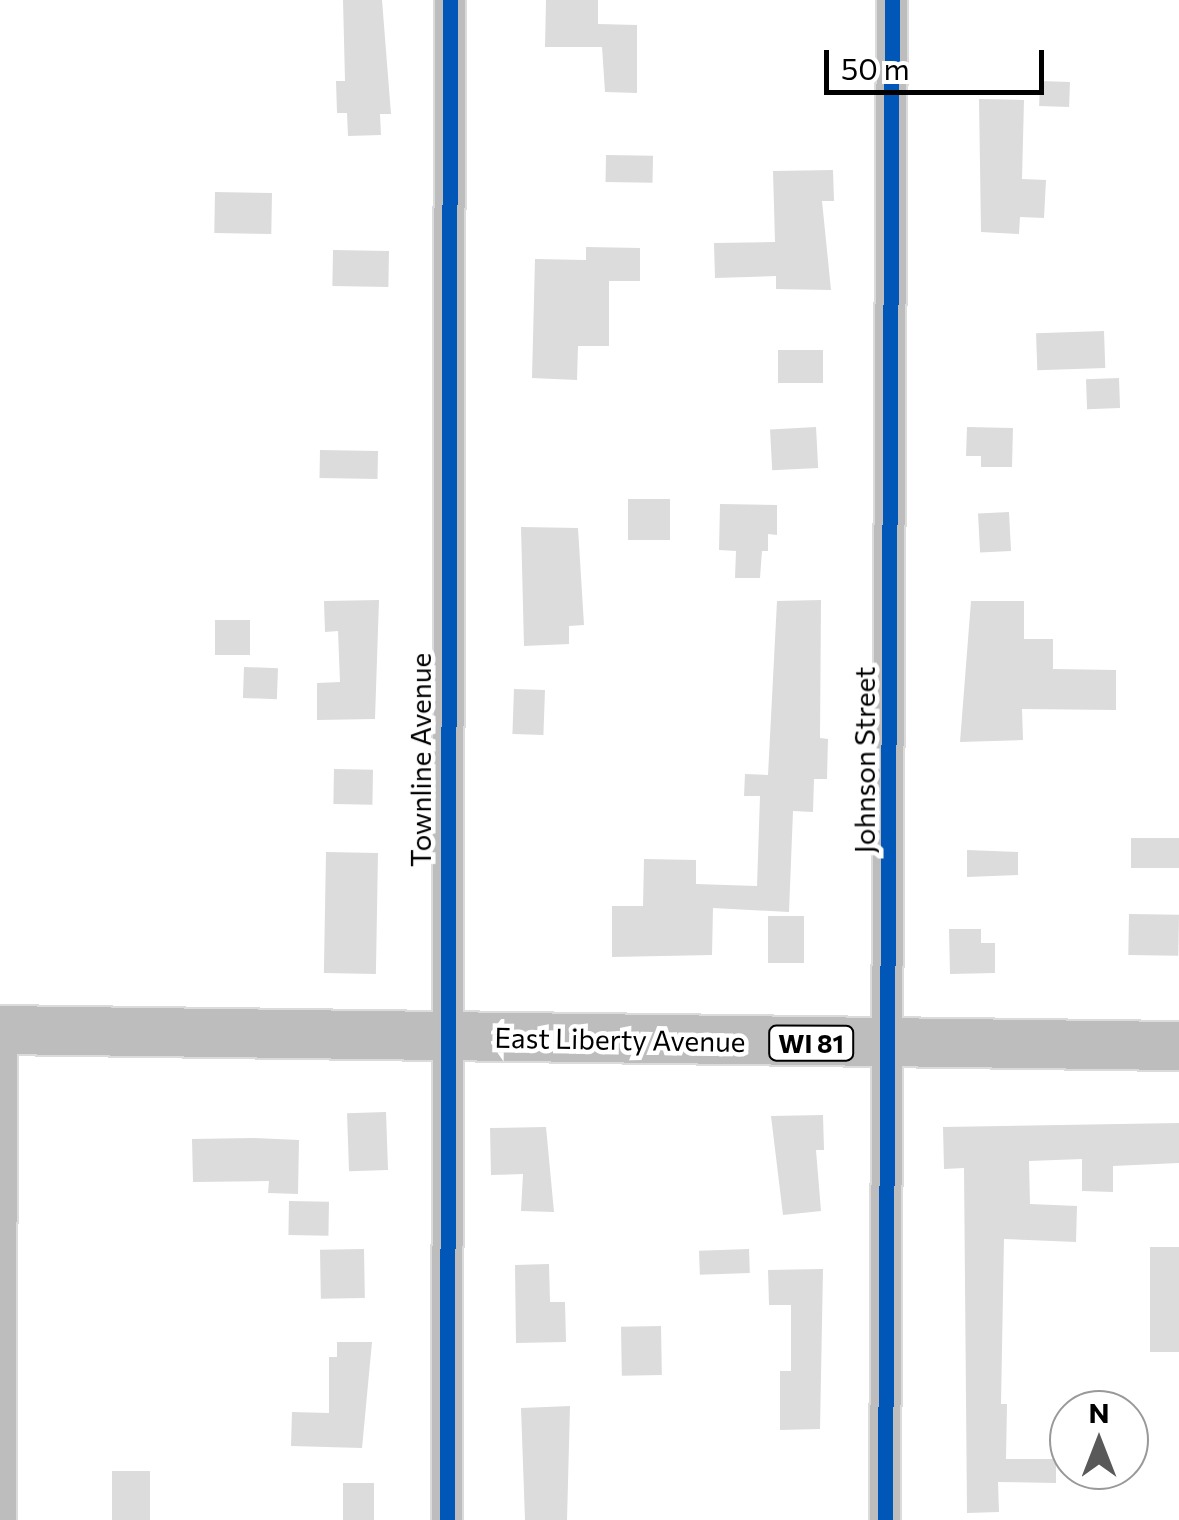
<!DOCTYPE html>
<style>
body{margin:0}
#map{position:relative;width:1179px;height:1520px;overflow:hidden;background:#fff;font-family:Commissioner,sans-serif}
div>[style]{position:absolute}
.building>*{inset:0;background:#dcdcdc;transform-origin:0 0}
.roads{filter:drop-shadow(2px 0 #dbdbdb) drop-shadow(-2px 0 #dbdbdb) drop-shadow(0 2px #dbdbdb) drop-shadow(0 -2px #dbdbdb)}
.street>*{height:30px;margin:-15px;padding:0 15px;transform-origin:15px;border-radius:15px;background:#bdbdbd}
.primary>*{height:48px;margin:-24px;padding:0 24px;transform-origin:24px;border-radius:24px;background:#bdbdbd}
.cycleway>*{height:15px;margin:-7.5px;padding:0 7.5px;transform-origin:7.5px;border-radius:7.5px;background:#0057b8}
span{translate:-50% -50%;white-space:nowrap;text-align:center;line-height:1.15;-webkit-text-stroke:9px #fff;paint-order:stroke}
.shield-label span{padding:2px 8px;background:#fff;border:2px solid;border-radius:8px;-webkit-text-stroke-width:0}
.shield-label{font-size:25px;color:#000;font-weight:700}
.street-label{font-size:28px;color:#000}
.north{position:absolute;left:1049px;top:1390px;width:100px;height:100px;box-sizing:border-box;background:#fff;border:2px solid #999;border-radius:50%;rotate:0deg;font-size:28px;font-weight:700;line-height:40px;text-align:center;color:#000}
.north::after{content:'';display:block;margin:auto;width:35px;height:45px;background:#595959;clip-path:polygon(50% 0,100% 100%,50% 72%,0 100%)}
.scale{position:absolute;left:824px;top:50px;width:220px;height:45px;box-sizing:border-box;border:5px solid #000;border-top:0;padding-left:12px;font-size:30px;line-height:35px;white-space:nowrap;color:#000;-webkit-text-stroke:8px #fff;paint-order:stroke}
</style>
<div id="map">
<div class="building">
<div style="clip-path:polygon(343px 0,382px 0,391px 114px,380px 114px,381px 135px,348px 136px,347px 113px,337px 113px,336px 81px,345px 81px)"></div>
<div style="clip-path:polygon(546px 0,598px 0,598px 24px,637px 25px,637px 93px,605px 92px,602px 47px,545px 47px)"></div>
<div style="left:1040px;top:81px;width:30px;height:25px;rotate:2deg"></div>
<div style="clip-path:polygon(979px 99px,1024px 100px,1022px 179px,1046px 180px,1044px 218px,1020px 217px,1019px 234px,981px 232px)"></div>
<div style="left:606px;top:155px;width:47px;height:27px;rotate:1deg"></div>
<div style="clip-path:polygon(833px 170px,834px 201px,822px 201px,831px 290px,776px 289px,776px 276px,715px 278px,714px 243px,775px 242px,773px 171px)"></div>
<div style="left:215px;top:192px;width:57px;height:41px;rotate:1deg"></div>
<div style="clip-path:polygon(586px 247px,640px 248px,640px 281px,609px 281px,609px 346px,578px 346px,577px 380px,532px 378px,535px 259px,586px 260px)"></div>
<div style="left:333px;top:250px;width:56px;height:36px;rotate:1deg"></div>
<div style="left:1104px;top:331px;width:37px;height:68px;rotate:88deg"></div>
<div style="left:778px;top:350px;width:45px;height:33px"></div>
<div style="left:1119px;top:378px;width:30px;height:33px;rotate:88deg"></div>
<div style="left:816px;top:427px;width:41px;height:46px;rotate:87deg"></div>
<div style="clip-path:polygon(967px 427px,1013px 428px,1012px 467px,981px 467px,981px 456px,966px 456px)"></div>
<div style="left:320px;top:450px;width:58px;height:28px;rotate:1deg"></div>
<div style="left:628px;top:499px;width:42px;height:41px"></div>
<div style="clip-path:polygon(720px 504px,777px 505px,777px 535px,768px 534px,768px 551px,762px 551px,760px 578px,735px 578px,736px 551px,719px 550px)"></div>
<div style="left:1009px;top:512px;width:39px;height:31px;rotate:87deg"></div>
<div style="clip-path:polygon(521px 527px,578px 528px,584px 625px,569px 626px,569px 644px,524px 646px)"></div>
<div style="clip-path:polygon(379px 600px,375px 719px,317px 720px,317px 683px,340px 682px,338px 631px,325px 632px,324px 601px)"></div>
<div style="clip-path:polygon(821px 600px,820px 738px,828px 739px,827px 779px,814px 779px,813px 812px,793px 811px,789px 912px,713px 908px,712px 955px,612px 957px,612px 906px,643px 906px,644px 859px,696px 860px,696px 884px,757px 886px,760px 796px,744px 796px,745px 774px,768px 775px,777px 601px)"></div>
<div style="clip-path:polygon(971px 601px,1024px 601px,1024px 639px,1053px 639px,1053px 669px,1116px 670px,1116px 710px,1022px 709px,1023px 740px,960px 742px)"></div>
<div style="left:250px;top:620px;width:35px;height:35px;rotate:90deg"></div>
<div style="left:244px;top:667px;width:34px;height:31px;rotate:2deg"></div>
<div style="left:514px;top:689px;width:31px;height:45px;rotate:2deg"></div>
<div style="left:334px;top:769px;width:39px;height:35px;rotate:1deg"></div>
<div style="left:1179px;top:838px;width:30px;height:48px;rotate:90deg"></div>
<div style="clip-path:polygon(967px 850px,1018px 852px,1018px 875px,967px 877px)"></div>
<div style="left:326px;top:852px;width:52px;height:121px;rotate:1deg"></div>
<div style="left:1129px;top:914px;width:50px;height:41px;rotate:1deg"></div>
<div style="left:768px;top:916px;width:36px;height:47px"></div>
<div style="clip-path:polygon(949px 929px,981px 929px,981px 943px,995px 943px,995px 973px,950px 974px)"></div>
<div style="left:386px;top:1112px;width:58px;height:39px;rotate:88deg"></div>
<div style="clip-path:polygon(823px 1115px,824px 1150px,816px 1150px,821px 1211px,783px 1215px,771px 1116px)"></div>
<div style="clip-path:polygon(1179px 1123px,1179px 1163px,1113px 1166px,1113px 1192px,1082px 1191px,1082px 1159px,1029px 1161px,1030px 1204px,1077px 1206px,1076px 1242px,1004px 1239px,1001px 1404px,1007px 1404px,1006px 1459px,1056px 1459px,1056px 1483px,998px 1482px,999px 1512px,967px 1513px,964px 1168px,944px 1169px,943px 1127px)"></div>
<div style="clip-path:polygon(546px 1127px,554px 1212px,521px 1211px,523px 1174px,491px 1175px,490px 1128px)"></div>
<div style="clip-path:polygon(254px 1138px,299px 1140px,298px 1194px,268px 1193px,269px 1181px,193px 1182px,192px 1139px)"></div>
<div style="left:289px;top:1201px;width:40px;height:34px;rotate:1deg"></div>
<div style="left:1150px;top:1247px;width:29px;height:105px"></div>
<div style="left:364px;top:1249px;width:49px;height:44px;rotate:89deg"></div>
<div style="left:749px;top:1249px;width:24px;height:50px;rotate:88deg"></div>
<div style="clip-path:polygon(549px 1264px,550px 1302px,565px 1302px,566px 1342px,516px 1343px,515px 1265px)"></div>
<div style="clip-path:polygon(823px 1269px,820px 1429px,780px 1430px,780px 1371px,791px 1371px,791px 1305px,769px 1305px,768px 1270px)"></div>
<div style="left:661px;top:1326px;width:49px;height:40px;rotate:89deg"></div>
<div style="clip-path:polygon(337px 1342px,372px 1342px,362px 1448px,291px 1446px,292px 1412px,329px 1413px,329px 1357px,337px 1357px)"></div>
<div style="clip-path:polygon(570px 1406px,567px 1520px,525px 1520px,521px 1408px)"></div>
<div style="left:112px;top:1471px;width:38px;height:49px"></div>
<div style="left:343px;top:1483px;width:31px;height:37px"></div>
</div>
<div class="roads">
<div class="street">
<div style="left:1px;top:1520px;width:490px;rotate:-89.9deg"></div>
<div style="left:447px;top:1520px;width:1520px;rotate:-89.89deg"></div>
<div style="left:885px;top:1520px;width:1520px;rotate:-89.74deg"></div>
</div>
<div class="primary">
<div style="left:0;top:1030px;width:1179px;rotate:0.78deg"></div>
</div>
</div>
<div class="cycleway">
<div style="left:447px;top:1520px;width:1520px;rotate:-89.89deg"></div>
<div style="left:885px;top:1520px;width:1520px;rotate:-89.74deg"></div>
</div>
<div class="shield-label">
<span style="left:811px;top:1043px">WI 81</span>
</div>
<div class="street-label">
<span style="left:420px;top:760px;rotate:-90deg">Townline Avenue</span>
<span style="left:864px;top:760px;rotate:-90deg">Johnson Street</span>
<span style="left:620px;top:1039px;rotate:1deg">East Liberty Avenue</span>
</div>
<div class="north">N</div>
<div class="scale">50 m</div>
</div>
